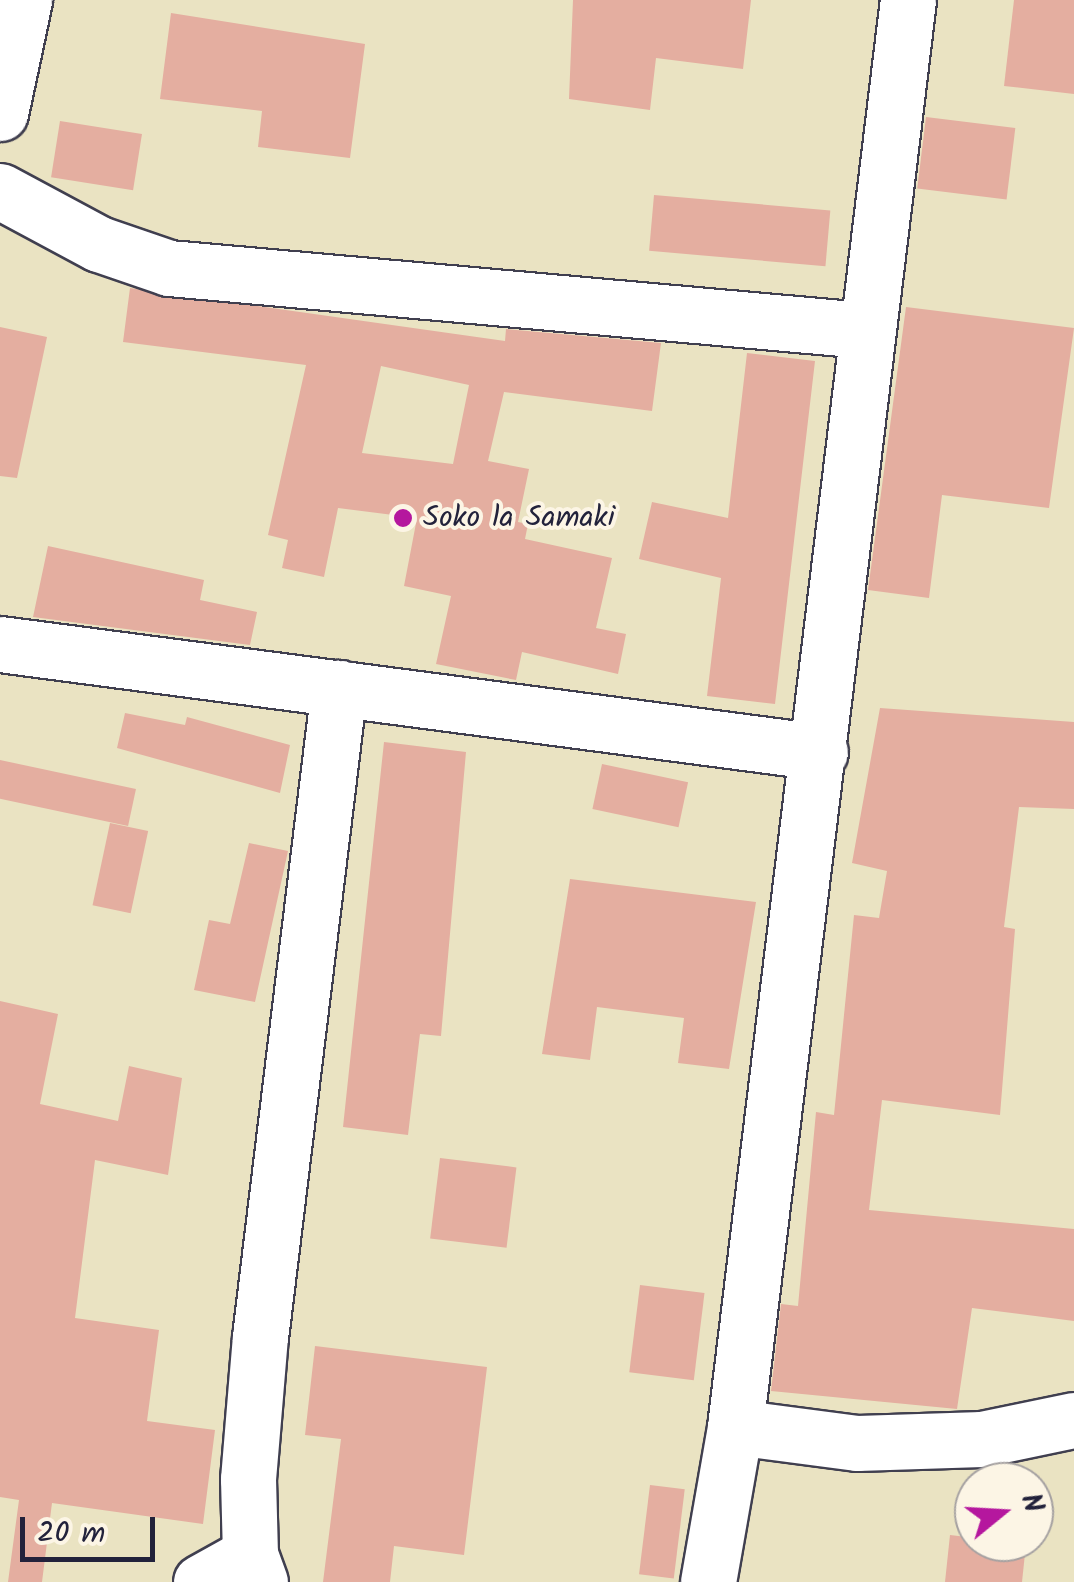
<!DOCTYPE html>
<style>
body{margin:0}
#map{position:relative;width:1074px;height:1582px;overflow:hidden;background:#eae3c2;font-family:Kalam,sans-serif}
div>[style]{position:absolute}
.building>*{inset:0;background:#e4aea0;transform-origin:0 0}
.roads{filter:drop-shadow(2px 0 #403f4f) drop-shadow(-2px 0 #403f4f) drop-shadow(0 2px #403f4f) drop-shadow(0 -2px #403f4f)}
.minor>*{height:55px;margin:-27.5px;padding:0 27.5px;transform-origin:27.5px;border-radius:27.5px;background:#fff}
.dots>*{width:28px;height:28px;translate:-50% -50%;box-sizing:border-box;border:5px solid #fcf5e5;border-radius:50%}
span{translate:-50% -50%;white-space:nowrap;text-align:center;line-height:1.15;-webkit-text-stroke:8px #fcf5e5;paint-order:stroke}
.poi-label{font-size:30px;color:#22223b}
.left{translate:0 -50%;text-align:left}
.north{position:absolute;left:954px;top:1462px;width:100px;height:100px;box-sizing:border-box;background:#fcf5e5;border:2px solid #a5a1a1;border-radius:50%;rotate:72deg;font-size:28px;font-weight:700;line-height:40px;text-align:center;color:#22223b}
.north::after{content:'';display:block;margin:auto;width:35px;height:45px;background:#b5179e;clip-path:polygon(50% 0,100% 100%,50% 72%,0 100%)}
.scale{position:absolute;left:20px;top:1517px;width:135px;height:45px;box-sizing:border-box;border:5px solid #22223b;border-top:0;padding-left:12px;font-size:30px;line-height:35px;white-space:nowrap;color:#22223b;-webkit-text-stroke:8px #fcf5e5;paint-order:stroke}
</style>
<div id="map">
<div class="building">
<div style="clip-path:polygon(573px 0,751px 0,743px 69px,656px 58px,650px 110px,569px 99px)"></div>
<div style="clip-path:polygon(1014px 0,1074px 0,1074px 94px,1004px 86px)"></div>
<div style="clip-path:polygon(171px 13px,365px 44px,350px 158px,258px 147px,262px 111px,160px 99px)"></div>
<div style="left:926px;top:117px;width:90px;height:72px;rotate:7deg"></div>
<div style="left:60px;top:121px;width:83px;height:57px;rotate:9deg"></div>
<div style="left:654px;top:195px;width:177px;height:56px;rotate:5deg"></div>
<div style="clip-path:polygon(evenodd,130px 288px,505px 341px,506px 329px,661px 343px,652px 411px,504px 392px,488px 461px,529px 469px,518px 522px,528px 524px,525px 539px,612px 558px,596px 628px,626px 634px,618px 674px,522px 652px,516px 680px,436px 664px,451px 596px,404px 586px,417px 518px,338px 508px,324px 577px,282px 568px,288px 540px,268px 535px,306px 365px,123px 342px,130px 288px,381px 366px,469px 385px,453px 464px,362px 453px,381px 366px)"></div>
<div style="clip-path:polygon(906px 307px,1074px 328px,1049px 508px,942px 495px,929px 598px,868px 590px)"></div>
<div style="clip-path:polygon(0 327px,47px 337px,17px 478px,0 476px)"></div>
<div style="clip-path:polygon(747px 353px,815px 361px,775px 704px,707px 696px,721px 578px,639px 559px,652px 502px,728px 518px)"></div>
<div style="clip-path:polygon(48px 546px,204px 580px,200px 600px,257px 612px,250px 645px,33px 617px)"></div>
<div style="clip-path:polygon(880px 708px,1074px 722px,1074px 809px,1019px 807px,1004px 927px,1015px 929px,1000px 1115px,882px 1100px,869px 1210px,1074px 1229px,1074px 1321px,972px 1308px,957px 1409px,771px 1391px,781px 1304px,798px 1306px,816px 1112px,834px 1115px,854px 915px,879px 918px,887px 871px,852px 863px)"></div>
<div style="clip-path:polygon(125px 713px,185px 725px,187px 717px,290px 745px,280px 793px,117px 748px)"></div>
<div style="clip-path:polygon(384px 742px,466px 752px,441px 1036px,420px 1034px,408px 1135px,343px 1127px)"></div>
<div style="left:0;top:760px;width:139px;height:38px;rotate:12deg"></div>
<div style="left:602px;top:764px;width:88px;height:46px;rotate:12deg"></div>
<div style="left:110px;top:823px;width:39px;height:84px;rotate:12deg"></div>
<div style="clip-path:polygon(249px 843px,288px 851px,255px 1002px,194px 990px,209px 920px,230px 924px)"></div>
<div style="clip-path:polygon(570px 879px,756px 902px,729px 1069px,678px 1063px,684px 1018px,597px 1007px,590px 1060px,542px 1054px)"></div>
<div style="clip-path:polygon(0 1001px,58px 1014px,40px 1104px,118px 1121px,129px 1066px,182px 1078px,168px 1175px,95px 1160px,75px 1318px,159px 1330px,147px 1421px,215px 1430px,203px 1524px,52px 1503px,42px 1582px,8px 1582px,19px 1500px,0 1497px)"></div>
<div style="left:440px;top:1158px;width:77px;height:81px;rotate:7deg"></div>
<div style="left:640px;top:1285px;width:65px;height:88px;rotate:7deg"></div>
<div style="clip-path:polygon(315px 1346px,487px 1367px,464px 1555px,394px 1546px,390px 1582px,323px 1582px,341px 1439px,305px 1435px)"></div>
<div style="left:650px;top:1485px;width:35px;height:90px;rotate:7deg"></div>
<div style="clip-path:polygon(950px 1535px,1026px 1544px,1022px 1582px,945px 1582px)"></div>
</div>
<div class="roads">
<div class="minor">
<div style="left:0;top:113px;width:116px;rotate:-78deg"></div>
<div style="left:0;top:191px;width:112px;rotate:28.2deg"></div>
<div style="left:99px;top:244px;width:74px;rotate:18.9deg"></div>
<div style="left:169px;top:268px;width:698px;rotate:5.1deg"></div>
<div style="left:0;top:644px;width:827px;rotate:7.5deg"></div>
<div style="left:735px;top:1427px;width:123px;rotate:7.5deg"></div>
<div style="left:857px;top:1443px;width:125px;rotate:-1.8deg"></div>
<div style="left:982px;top:1439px;width:94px;rotate:-11.7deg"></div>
<div style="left:201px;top:1582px;width:56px;rotate:-28.9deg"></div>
<div style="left:260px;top:1582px;width:29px;rotate:-110deg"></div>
<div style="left:250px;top:1555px;width:76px;rotate:-91.5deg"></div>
<div style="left:248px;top:1479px;width:143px;rotate:-85.2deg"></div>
<div style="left:260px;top:1337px;width:654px;rotate:-83.06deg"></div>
<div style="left:708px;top:1582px;width:157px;rotate:-80.1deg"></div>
<div style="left:735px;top:1427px;width:1437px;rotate:-83.09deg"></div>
</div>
</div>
<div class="dots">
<div style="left:403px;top:518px;background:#b5179e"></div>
</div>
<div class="poi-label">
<span class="left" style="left:423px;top:518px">Soko la Samaki</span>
</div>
<div class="north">N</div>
<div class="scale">20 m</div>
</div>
